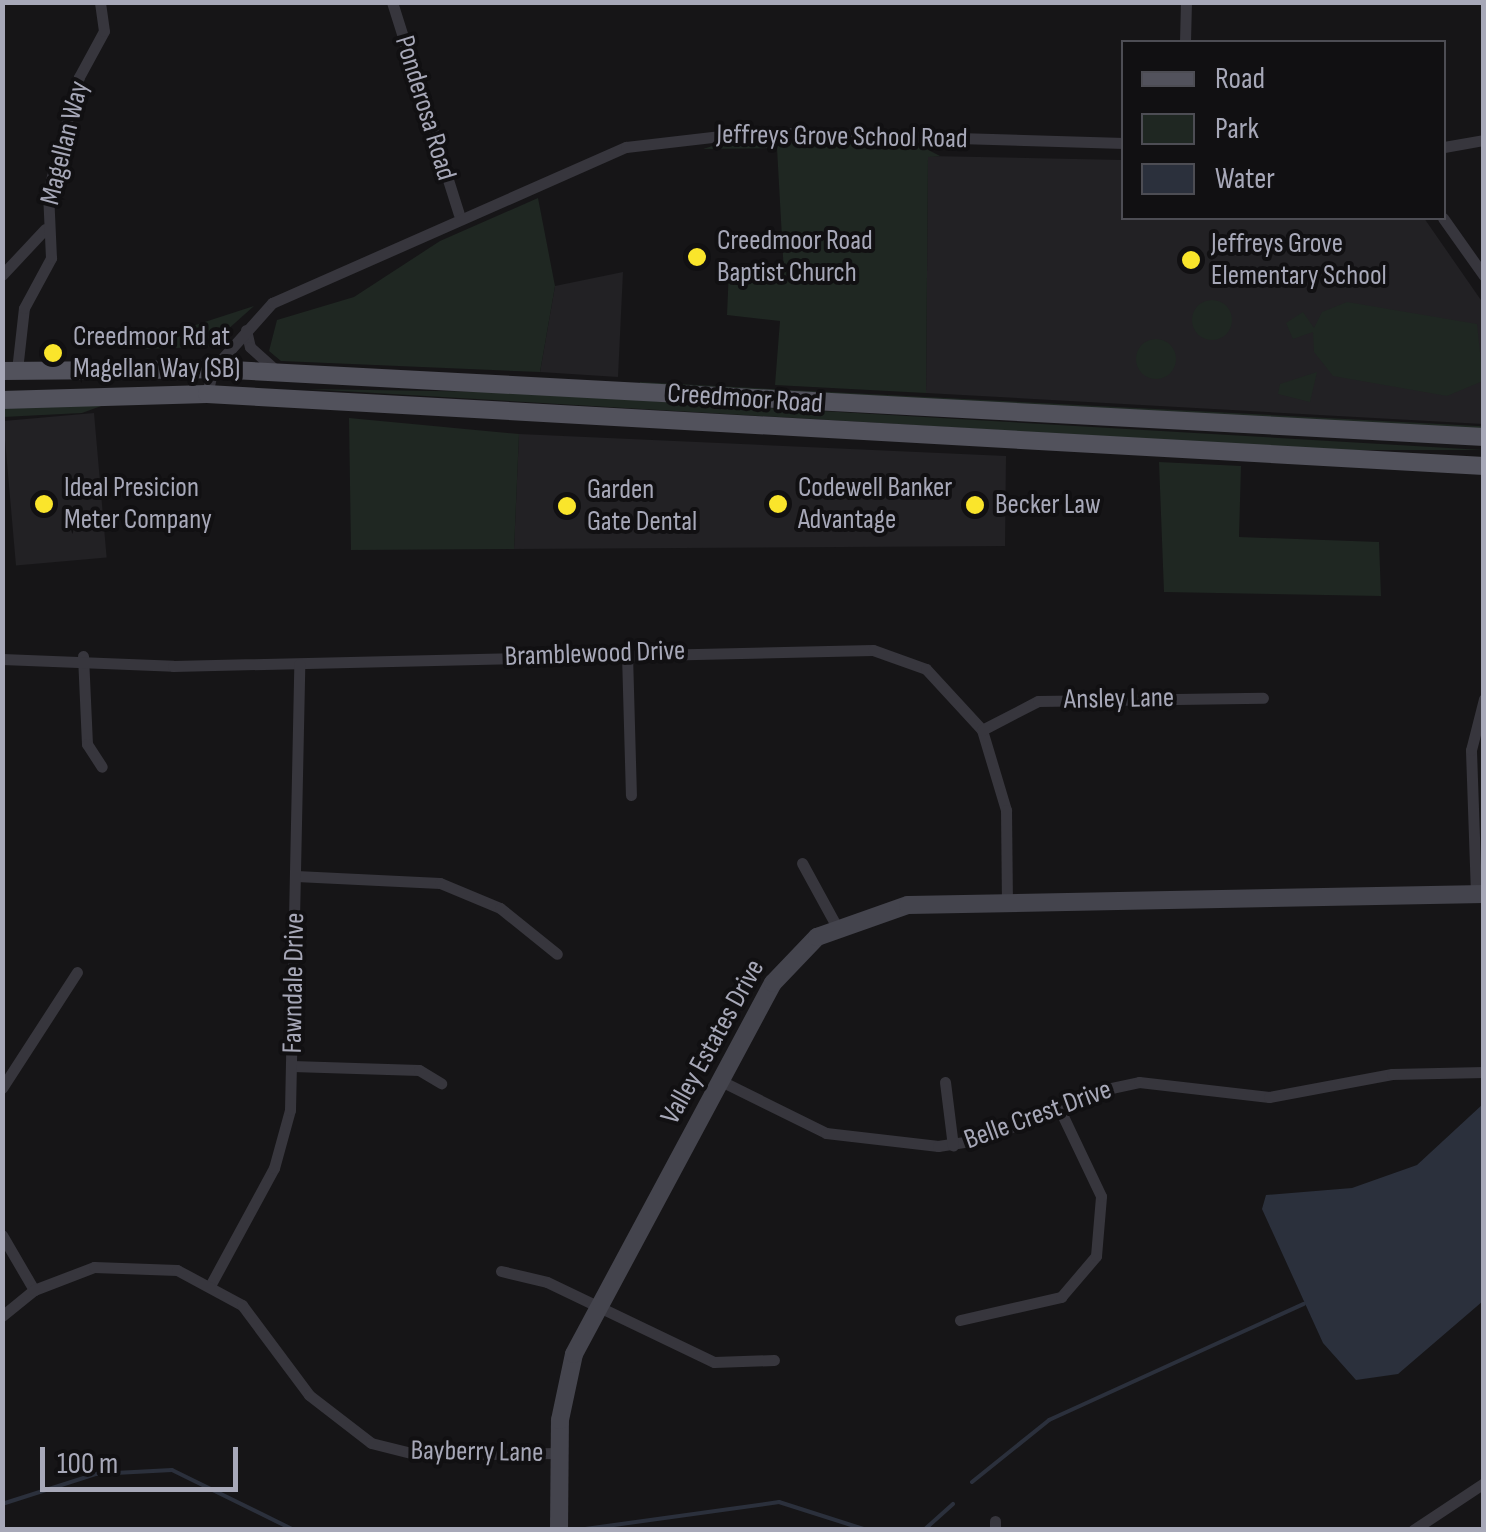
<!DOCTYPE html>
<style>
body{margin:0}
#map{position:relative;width:1486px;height:1532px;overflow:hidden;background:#161517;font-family:"Sofia Sans Condensed",sans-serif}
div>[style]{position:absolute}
.built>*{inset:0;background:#222124;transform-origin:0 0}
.green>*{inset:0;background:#1f2722;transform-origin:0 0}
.round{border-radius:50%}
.water>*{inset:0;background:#2b303c}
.stream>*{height:4px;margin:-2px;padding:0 2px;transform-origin:2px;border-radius:2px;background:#2b303c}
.street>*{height:11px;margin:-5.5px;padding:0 5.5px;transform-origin:5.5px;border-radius:5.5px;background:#37363d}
.secondary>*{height:18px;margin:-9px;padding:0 9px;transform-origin:9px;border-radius:9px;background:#44444d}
.primary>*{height:18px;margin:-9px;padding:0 9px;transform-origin:9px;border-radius:9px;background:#52525c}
.dots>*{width:28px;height:28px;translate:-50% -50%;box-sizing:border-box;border:5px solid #111012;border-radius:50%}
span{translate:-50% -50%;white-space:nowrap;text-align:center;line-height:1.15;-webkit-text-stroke:8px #111012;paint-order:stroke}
.street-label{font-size:28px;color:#a7a8b8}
.poi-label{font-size:28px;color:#a7a8b8}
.left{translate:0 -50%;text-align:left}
.frame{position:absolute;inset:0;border:5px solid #a7a8b8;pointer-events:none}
.legend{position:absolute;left:1121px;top:40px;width:325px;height:180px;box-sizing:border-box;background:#111012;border:2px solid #4d4d54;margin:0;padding:12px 18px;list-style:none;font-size:30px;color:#a7a8b8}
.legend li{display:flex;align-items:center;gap:20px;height:50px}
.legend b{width:50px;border:2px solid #4d4d54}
.scale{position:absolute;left:40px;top:1447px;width:198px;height:45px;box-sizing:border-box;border:5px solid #a7a8b8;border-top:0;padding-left:12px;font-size:30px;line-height:35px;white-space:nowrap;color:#a7a8b8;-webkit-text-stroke:8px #111012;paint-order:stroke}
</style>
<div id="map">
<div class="built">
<div style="clip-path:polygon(928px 156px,1123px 160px,1124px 218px,1424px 218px,1483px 303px,1483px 424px,926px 393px)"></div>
<div style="clip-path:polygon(623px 272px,618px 377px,540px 372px,555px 286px)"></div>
<div style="left:94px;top:413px;width:145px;height:91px;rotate:85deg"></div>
<div style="clip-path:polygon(519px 434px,1006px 456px,1005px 546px,514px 549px)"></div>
</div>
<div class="green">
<div style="clip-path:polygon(738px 138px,911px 141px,940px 156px,928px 157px,926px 393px,775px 385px,780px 321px,727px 315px,729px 269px,784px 274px,777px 148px,703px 149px)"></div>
<div style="clip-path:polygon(538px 198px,555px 286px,540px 372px,281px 361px,269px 351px,277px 320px,354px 297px,440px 241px)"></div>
<div class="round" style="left:1192px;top:300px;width:40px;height:40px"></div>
<div style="clip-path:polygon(1347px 302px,1477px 324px,1483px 381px,1447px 396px,1333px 376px,1314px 352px,1313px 332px,1293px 339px,1286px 323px,1303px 312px,1314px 328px,1322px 312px)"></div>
<div style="clip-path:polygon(254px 306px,208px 347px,144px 349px,143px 342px)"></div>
<div class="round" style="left:1136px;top:339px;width:40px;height:40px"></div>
<div style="clip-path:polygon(1317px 372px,1310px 402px,1278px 394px,1280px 384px)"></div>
<div style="left:640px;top:382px;width:844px;height:4px;rotate:3deg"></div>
<div style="clip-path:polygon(307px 389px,499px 392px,1483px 450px,1331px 450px)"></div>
<div style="clip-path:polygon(104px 405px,82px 413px,3px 417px,2px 408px)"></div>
<div style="clip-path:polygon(349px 418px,519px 434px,514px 549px,351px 550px)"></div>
<div style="clip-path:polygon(1159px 462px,1241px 466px,1239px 537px,1379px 542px,1381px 596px,1164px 592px)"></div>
</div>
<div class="water">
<div style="clip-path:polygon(1483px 1104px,1483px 1301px,1398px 1374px,1356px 1380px,1323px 1343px,1262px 1209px,1266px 1195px,1352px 1188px,1417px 1165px)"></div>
</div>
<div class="stream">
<div style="left:972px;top:1482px;width:99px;rotate:-38.8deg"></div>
<div style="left:1049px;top:1420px;width:280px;rotate:-24.5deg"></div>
<div style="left:2px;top:1504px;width:99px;rotate:-17.7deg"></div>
<div style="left:96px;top:1474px;width:76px;rotate:-3deg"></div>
<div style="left:172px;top:1470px;width:136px;rotate:26.2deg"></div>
<div style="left:578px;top:1530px;width:203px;rotate:-7.9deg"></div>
<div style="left:779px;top:1502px;width:92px;rotate:17.7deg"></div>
<div style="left:924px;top:1530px;width:39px;rotate:-42deg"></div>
</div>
<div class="street">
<div style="left:392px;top:2px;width:222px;rotate:72.5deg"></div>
<div style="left:1185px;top:42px;width:40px;rotate:-88.6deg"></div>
<div style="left:1444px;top:147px;width:41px;rotate:-9.9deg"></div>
<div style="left:1443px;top:218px;width:71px;rotate:54.7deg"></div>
<div style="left:2px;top:275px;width:63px;rotate:-46.9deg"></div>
<div style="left:246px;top:330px;width:17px;rotate:77deg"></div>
<div style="left:250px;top:347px;width:36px;rotate:42deg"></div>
<div style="left:17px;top:370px;width:62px;rotate:-83.6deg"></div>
<div style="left:24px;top:308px;width:57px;rotate:-61.6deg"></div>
<div style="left:51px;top:258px;width:67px;rotate:-92.6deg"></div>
<div style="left:48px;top:191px;width:118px;rotate:-74.8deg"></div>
<div style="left:79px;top:77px;width:52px;rotate:-61.5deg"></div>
<div style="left:104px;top:31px;width:29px;rotate:-98deg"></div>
<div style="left:207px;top:394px;width:26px;rotate:-77deg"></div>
<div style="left:213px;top:369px;width:89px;rotate:-48.2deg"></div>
<div style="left:272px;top:303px;width:387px;rotate:-23.8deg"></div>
<div style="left:626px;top:147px;width:130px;rotate:-6.6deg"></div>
<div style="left:755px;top:132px;width:369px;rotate:1.7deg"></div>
<div style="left:627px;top:654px;width:141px;rotate:88.4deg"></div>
<div style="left:83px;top:656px;width:88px;rotate:87.4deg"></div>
<div style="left:87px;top:744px;width:27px;rotate:57deg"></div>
<div style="left:2px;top:659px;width:171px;rotate:2.3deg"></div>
<div style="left:173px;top:666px;width:700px;rotate:-1.31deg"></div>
<div style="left:873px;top:650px;width:56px;rotate:19.7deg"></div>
<div style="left:926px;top:669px;width:83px;rotate:47.4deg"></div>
<div style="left:982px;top:730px;width:84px;rotate:73.3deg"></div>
<div style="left:1006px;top:810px;width:91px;rotate:89.4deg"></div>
<div style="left:982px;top:730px;width:63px;rotate:-27.4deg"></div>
<div style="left:1038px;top:701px;width:225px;rotate:-0.8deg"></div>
<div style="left:802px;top:863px;width:71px;rotate:61.3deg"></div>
<div style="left:296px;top:876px;width:144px;rotate:2.8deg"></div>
<div style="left:440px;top:883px;width:65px;rotate:22.6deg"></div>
<div style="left:500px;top:908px;width:73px;rotate:38.9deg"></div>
<div style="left:1476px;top:894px;width:144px;rotate:-92deg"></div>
<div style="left:1471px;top:750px;width:53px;rotate:-75.7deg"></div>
<div style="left:292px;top:1066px;width:127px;rotate:1.8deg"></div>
<div style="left:419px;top:1070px;width:26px;rotate:31deg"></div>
<div style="left:721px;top:1081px;width:117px;rotate:26.3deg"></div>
<div style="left:826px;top:1133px;width:113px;rotate:6.6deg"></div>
<div style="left:938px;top:1146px;width:47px;rotate:-8.7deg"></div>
<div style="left:984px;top:1139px;width:114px;rotate:-23.9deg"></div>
<div style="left:1088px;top:1093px;width:52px;rotate:-12.2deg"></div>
<div style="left:1139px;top:1082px;width:131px;rotate:6.6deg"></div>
<div style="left:1269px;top:1097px;width:125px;rotate:-10.6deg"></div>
<div style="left:1392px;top:1074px;width:92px;rotate:-1.2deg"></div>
<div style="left:945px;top:1082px;width:64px;rotate:82.9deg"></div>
<div style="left:2px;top:1088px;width:138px;rotate:-57.1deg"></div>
<div style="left:2px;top:1235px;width:64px;rotate:59.8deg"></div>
<div style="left:501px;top:1271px;width:47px;rotate:13.4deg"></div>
<div style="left:547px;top:1282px;width:185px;rotate:25.6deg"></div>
<div style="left:714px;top:1362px;width:60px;rotate:-1.9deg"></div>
<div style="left:211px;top:1284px;width:132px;rotate:-61.5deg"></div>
<div style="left:274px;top:1168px;width:60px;rotate:-74.6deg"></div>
<div style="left:290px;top:1110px;width:446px;rotate:-88.8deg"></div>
<div style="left:2px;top:1316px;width:41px;rotate:-39.1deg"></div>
<div style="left:34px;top:1290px;width:64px;rotate:-21deg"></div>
<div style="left:94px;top:1267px;width:83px;rotate:2.1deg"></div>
<div style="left:177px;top:1270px;width:74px;rotate:28.3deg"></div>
<div style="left:242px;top:1305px;width:112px;rotate:53.3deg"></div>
<div style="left:309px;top:1395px;width:78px;rotate:37.7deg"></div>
<div style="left:371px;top:1443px;width:49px;rotate:14deg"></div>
<div style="left:419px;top:1455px;width:140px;rotate:-0.8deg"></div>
<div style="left:960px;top:1320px;width:104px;rotate:-12.8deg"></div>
<div style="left:1061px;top:1297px;width:54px;rotate:-49.5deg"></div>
<div style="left:1096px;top:1256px;width:60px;rotate:-85.2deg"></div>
<div style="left:1101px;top:1196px;width:100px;rotate:-115.5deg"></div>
<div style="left:995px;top:1530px;width:9px;rotate:-90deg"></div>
<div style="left:1413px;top:1530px;width:85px;rotate:-33.5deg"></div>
</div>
<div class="secondary">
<div style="left:559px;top:1530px;width:110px;rotate:-89.5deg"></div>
<div style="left:560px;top:1420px;width:67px;rotate:-78deg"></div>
<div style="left:574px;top:1354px;width:421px;rotate:-61.8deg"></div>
<div style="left:773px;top:983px;width:64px;rotate:-46.3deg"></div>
<div style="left:817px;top:937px;width:96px;rotate:-19.4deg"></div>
<div style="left:908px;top:905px;width:576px;rotate:-1.09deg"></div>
</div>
<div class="primary">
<div style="left:2px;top:371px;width:211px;rotate:-0.5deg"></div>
<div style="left:213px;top:369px;width:1273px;rotate:3.06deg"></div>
<div style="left:2px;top:400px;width:205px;rotate:-1.7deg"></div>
<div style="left:207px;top:394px;width:1279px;rotate:3.23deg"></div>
</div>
<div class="dots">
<div style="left:697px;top:257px;background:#fae52b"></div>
<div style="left:1191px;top:260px;background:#fae52b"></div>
<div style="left:53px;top:353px;background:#fae52b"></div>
<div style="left:44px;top:504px;background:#fae52b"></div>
<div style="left:778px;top:504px;background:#fae52b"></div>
<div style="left:975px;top:505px;background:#fae52b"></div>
<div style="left:567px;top:506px;background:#fae52b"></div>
</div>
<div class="street-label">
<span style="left:425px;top:108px;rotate:73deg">Ponderosa Road</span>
<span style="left:842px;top:137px;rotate:1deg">Jeffreys Grove School Road</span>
<span style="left:65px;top:143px;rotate:-76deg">Magellan Way</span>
<span style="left:745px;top:399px;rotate:4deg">Creedmoor Road</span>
<span style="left:595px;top:654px;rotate:-2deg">Bramblewood Drive</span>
<span style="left:1119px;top:699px;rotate:-1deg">Ansley Lane</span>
<span style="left:294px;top:983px;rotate:-89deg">Fawndale Drive</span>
<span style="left:713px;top:1042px;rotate:-61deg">Valley Estates Drive</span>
<span style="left:1038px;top:1115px;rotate:-20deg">Belle Crest Drive</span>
<span style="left:477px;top:1452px;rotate:1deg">Bayberry Lane</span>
</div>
<div class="poi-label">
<span class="left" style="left:717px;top:257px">Creedmoor Road<br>Baptist Church</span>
<span class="left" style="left:1211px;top:260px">Jeffreys Grove<br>Elementary School</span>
<span class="left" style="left:73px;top:353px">Creedmoor Rd at<br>Magellan Way (SB)</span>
<span class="left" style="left:64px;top:504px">Ideal Presicion<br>Meter Company</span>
<span class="left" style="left:798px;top:504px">Codewell Banker<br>Advantage</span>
<span class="left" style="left:587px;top:506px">Garden<br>Gate Dental</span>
<span class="left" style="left:995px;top:505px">Becker Law</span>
</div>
<div class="frame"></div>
<ul class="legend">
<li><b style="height:12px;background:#52525c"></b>Road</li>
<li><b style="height:28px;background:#1f2722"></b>Park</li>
<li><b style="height:28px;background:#2b303c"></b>Water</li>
</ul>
<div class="scale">100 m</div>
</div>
